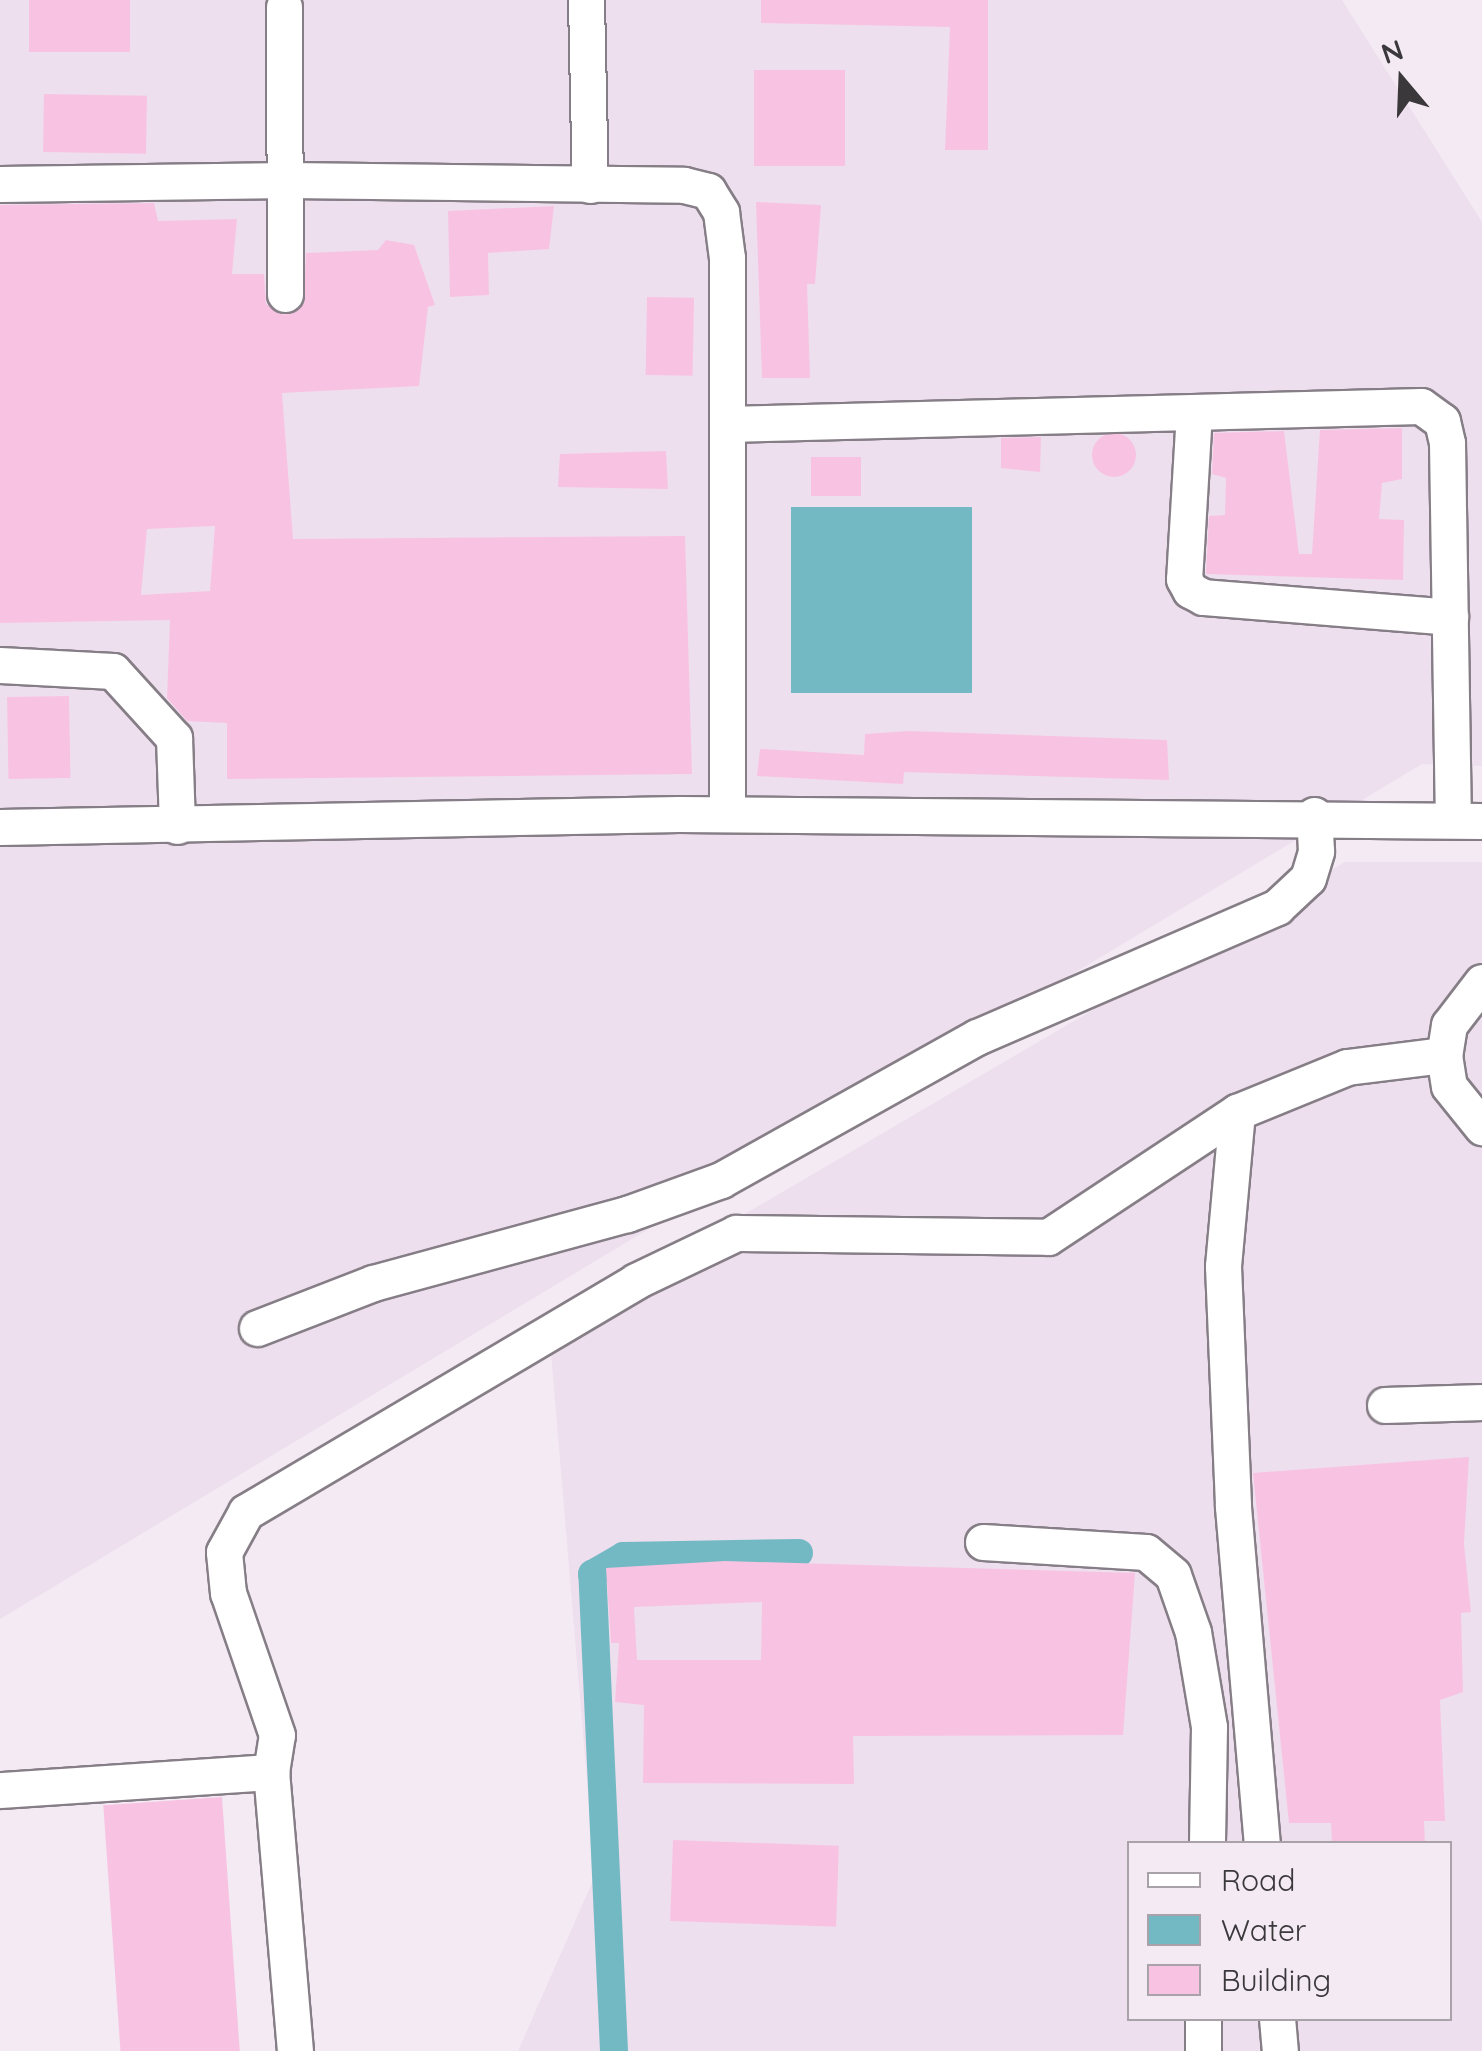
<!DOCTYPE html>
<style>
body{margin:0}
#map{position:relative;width:1482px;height:2051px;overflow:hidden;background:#f3eaf3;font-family:Quicksand,sans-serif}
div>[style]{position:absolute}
.built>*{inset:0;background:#eedfee}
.water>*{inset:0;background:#73b9c4;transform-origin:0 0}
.canal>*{height:28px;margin:-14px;padding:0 14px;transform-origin:14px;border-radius:14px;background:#73b9c4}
.building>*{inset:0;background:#f8c3e2;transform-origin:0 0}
.round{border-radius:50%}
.roads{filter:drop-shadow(2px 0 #867e86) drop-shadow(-2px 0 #867e86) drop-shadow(0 2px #867e86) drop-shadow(0 -2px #867e86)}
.minor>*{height:35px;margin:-17.5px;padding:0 17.5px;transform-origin:17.5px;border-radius:17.5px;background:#fff}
span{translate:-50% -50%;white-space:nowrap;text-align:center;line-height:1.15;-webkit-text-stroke:8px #f3eaf3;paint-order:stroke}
.legend{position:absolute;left:1127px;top:1841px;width:325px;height:180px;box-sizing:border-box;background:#f3eaf3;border:2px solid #a9a3a9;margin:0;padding:12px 18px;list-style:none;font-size:30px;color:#3b383b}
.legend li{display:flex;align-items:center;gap:20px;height:50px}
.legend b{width:50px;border:2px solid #a9a3a9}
.north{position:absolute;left:1352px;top:30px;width:100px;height:100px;-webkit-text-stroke:8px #f3eaf3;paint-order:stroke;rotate:341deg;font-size:28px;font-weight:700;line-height:40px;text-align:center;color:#3b383b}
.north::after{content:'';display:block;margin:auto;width:35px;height:45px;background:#3b383b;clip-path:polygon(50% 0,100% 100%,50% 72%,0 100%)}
</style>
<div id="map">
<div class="built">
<div style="clip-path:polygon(0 0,1342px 0,1482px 222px,1482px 766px,1422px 764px,0 1619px)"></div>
<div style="clip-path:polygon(evenodd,1345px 862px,1482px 862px,1482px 2051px,518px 2051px,595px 1876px,549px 1329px,1345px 862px,1130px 1844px,1450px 1844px,1450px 2018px,1130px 2018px,1130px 1844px)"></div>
</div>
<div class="water">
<div style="left:791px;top:507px;width:181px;height:186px"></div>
</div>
<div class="canal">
<div style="left:614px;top:2051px;width:478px;rotate:-92.6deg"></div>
<div style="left:592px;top:1574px;width:36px;rotate:-30deg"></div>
<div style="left:623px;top:1556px;width:176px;rotate:-1deg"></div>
</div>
<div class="building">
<div style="left:29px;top:0;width:101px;height:52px"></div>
<div style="clip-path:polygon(761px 0,988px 0,988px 150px,945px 150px,950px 27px,761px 23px)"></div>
<div style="left:754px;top:70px;width:91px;height:96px"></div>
<div style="left:44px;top:94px;width:103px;height:58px;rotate:1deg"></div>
<div style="clip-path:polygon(756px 202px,821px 205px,815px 284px,807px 284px,810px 378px,762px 378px)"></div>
<div style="clip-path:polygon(evenodd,154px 203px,158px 221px,237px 219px,232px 274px,264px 274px,266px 304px,284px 315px,304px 304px,306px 253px,378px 250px,386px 240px,414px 245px,435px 305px,428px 307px,419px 386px,282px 393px,293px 539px,685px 536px,692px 774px,227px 779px,227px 723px,187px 721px,167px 698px,170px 620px,0 623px,0 205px,154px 203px,215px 526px,210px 591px,141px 595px,147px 529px,215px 526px)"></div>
<div style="clip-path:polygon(554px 206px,549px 249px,488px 253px,489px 295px,450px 297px,448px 211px)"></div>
<div style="left:647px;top:297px;width:47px;height:78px;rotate:1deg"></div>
<div style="clip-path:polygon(1402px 428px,1402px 479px,1382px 483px,1379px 519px,1404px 520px,1403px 580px,1206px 574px,1209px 516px,1225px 515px,1226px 478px,1212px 474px,1214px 433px,1284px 431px,1299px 554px,1312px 554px,1320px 430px)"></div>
<div class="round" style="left:1092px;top:433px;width:44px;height:44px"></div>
<div style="clip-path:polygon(1041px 437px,1040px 472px,1001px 468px,1001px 438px)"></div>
<div style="clip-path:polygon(666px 451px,668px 489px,558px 487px,560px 454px)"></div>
<div style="left:811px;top:457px;width:50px;height:39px"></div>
<div style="left:69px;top:696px;width:82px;height:62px;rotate:89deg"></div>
<div style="clip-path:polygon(909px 731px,1167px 740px,1169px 780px,904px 772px,903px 784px,757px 776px,760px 749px,864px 755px,865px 734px)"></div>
<div style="clip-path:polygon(1469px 1457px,1464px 1544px,1471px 1612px,1461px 1613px,1463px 1692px,1440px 1700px,1445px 1821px,1424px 1821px,1425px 1844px,1332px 1844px,1331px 1823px,1289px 1823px,1253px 1473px)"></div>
<div style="clip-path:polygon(evenodd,725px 1561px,1135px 1573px,1123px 1735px,853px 1736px,854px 1784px,643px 1783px,644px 1705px,615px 1702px,619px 1643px,611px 1643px,606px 1568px,725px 1561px,762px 1602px,761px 1660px,637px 1660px,634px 1607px,762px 1602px)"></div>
<div style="left:222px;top:1797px;width:255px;height:119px;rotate:86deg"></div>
<div style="left:673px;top:1840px;width:166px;height:81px;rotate:2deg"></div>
</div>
<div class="roads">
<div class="minor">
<div style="left:586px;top:0;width:185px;rotate:88.8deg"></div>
<div style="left:284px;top:7px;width:287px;rotate:89.8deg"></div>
<div style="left:0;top:184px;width:289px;rotate:-0.8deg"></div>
<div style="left:289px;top:180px;width:395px;rotate:0.7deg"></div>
<div style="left:684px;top:185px;width:25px;rotate:14deg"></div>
<div style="left:708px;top:191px;width:25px;rotate:58deg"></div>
<div style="left:721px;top:212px;width:46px;rotate:82.6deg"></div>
<div style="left:727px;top:258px;width:556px;rotate:90deg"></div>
<div style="left:1194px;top:412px;width:167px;rotate:93.4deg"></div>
<div style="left:1184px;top:579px;width:13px;rotate:61deg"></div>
<div style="left:1190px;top:590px;width:15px;rotate:28deg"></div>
<div style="left:1203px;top:597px;width:248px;rotate:4.6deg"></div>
<div style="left:727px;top:424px;width:694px;rotate:-1.49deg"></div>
<div style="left:1421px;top:406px;width:26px;rotate:36deg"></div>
<div style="left:1442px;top:421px;width:23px;rotate:77deg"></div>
<div style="left:1447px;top:443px;width:377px;rotate:89.1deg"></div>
<div style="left:0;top:665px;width:113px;rotate:3deg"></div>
<div style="left:113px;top:671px;width:91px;rotate:47.7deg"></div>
<div style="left:174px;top:738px;width:88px;rotate:88deg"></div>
<div style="left:0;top:827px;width:679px;rotate:-1.1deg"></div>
<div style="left:679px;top:814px;width:803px;rotate:0.5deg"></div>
<div style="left:1482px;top:982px;width:54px;rotate:127.5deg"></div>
<div style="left:1449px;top:1025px;width:30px;rotate:99deg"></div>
<div style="left:1444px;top:1055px;width:31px;rotate:81deg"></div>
<div style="left:1449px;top:1086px;width:53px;rotate:51.2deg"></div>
<div style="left:1237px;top:1112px;width:155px;rotate:95.2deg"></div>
<div style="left:1223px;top:1266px;width:241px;rotate:87.6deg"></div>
<div style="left:1233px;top:1507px;width:338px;rotate:85.1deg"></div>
<div style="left:257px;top:1328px;width:124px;rotate:-21.2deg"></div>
<div style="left:373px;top:1283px;width:263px;rotate:-15.2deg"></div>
<div style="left:627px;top:1214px;width:100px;rotate:-19.9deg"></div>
<div style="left:721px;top:1180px;width:293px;rotate:-29.2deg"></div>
<div style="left:977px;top:1037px;width:327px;rotate:-23.4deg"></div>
<div style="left:1277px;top:907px;width:42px;rotate:-43.1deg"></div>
<div style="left:1308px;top:878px;width:28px;rotate:-73deg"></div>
<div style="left:1316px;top:851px;width:36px;rotate:-93deg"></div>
<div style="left:1385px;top:1405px;width:97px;rotate:-1.8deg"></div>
<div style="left:983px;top:1542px;width:163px;rotate:3.5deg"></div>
<div style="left:1146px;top:1552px;width:35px;rotate:40deg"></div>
<div style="left:1173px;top:1575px;width:60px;rotate:70.7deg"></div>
<div style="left:1193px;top:1632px;width:96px;rotate:80.4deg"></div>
<div style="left:1209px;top:1727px;width:117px;rotate:91deg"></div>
<div style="left:0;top:1790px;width:272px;rotate:-3.8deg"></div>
<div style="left:1203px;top:2018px;width:33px;rotate:90deg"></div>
<div style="left:1277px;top:2018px;width:33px;rotate:85deg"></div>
<div style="left:295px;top:2051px;width:280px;rotate:-94.9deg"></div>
<div style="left:271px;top:1772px;width:37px;rotate:-81deg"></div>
<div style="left:277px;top:1735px;width:150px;rotate:-109deg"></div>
<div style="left:228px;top:1593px;width:41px;rotate:-95.6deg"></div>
<div style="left:224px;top:1552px;width:46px;rotate:-61.2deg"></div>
<div style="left:246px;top:1512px;width:453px;rotate:-30.6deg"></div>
<div style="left:636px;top:1281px;width:111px;rotate:-25.6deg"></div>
<div style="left:736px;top:1233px;width:312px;rotate:0.7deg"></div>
<div style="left:1048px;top:1237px;width:227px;rotate:-33.5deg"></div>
<div style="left:1237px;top:1112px;width:119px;rotate:-22.2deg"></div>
<div style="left:1347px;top:1067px;width:98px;rotate:-7.1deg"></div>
</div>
</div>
<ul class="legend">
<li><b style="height:12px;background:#fff"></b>Road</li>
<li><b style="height:28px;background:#73b9c4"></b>Water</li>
<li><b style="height:28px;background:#f8c3e2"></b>Building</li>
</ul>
<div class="north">N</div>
</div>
